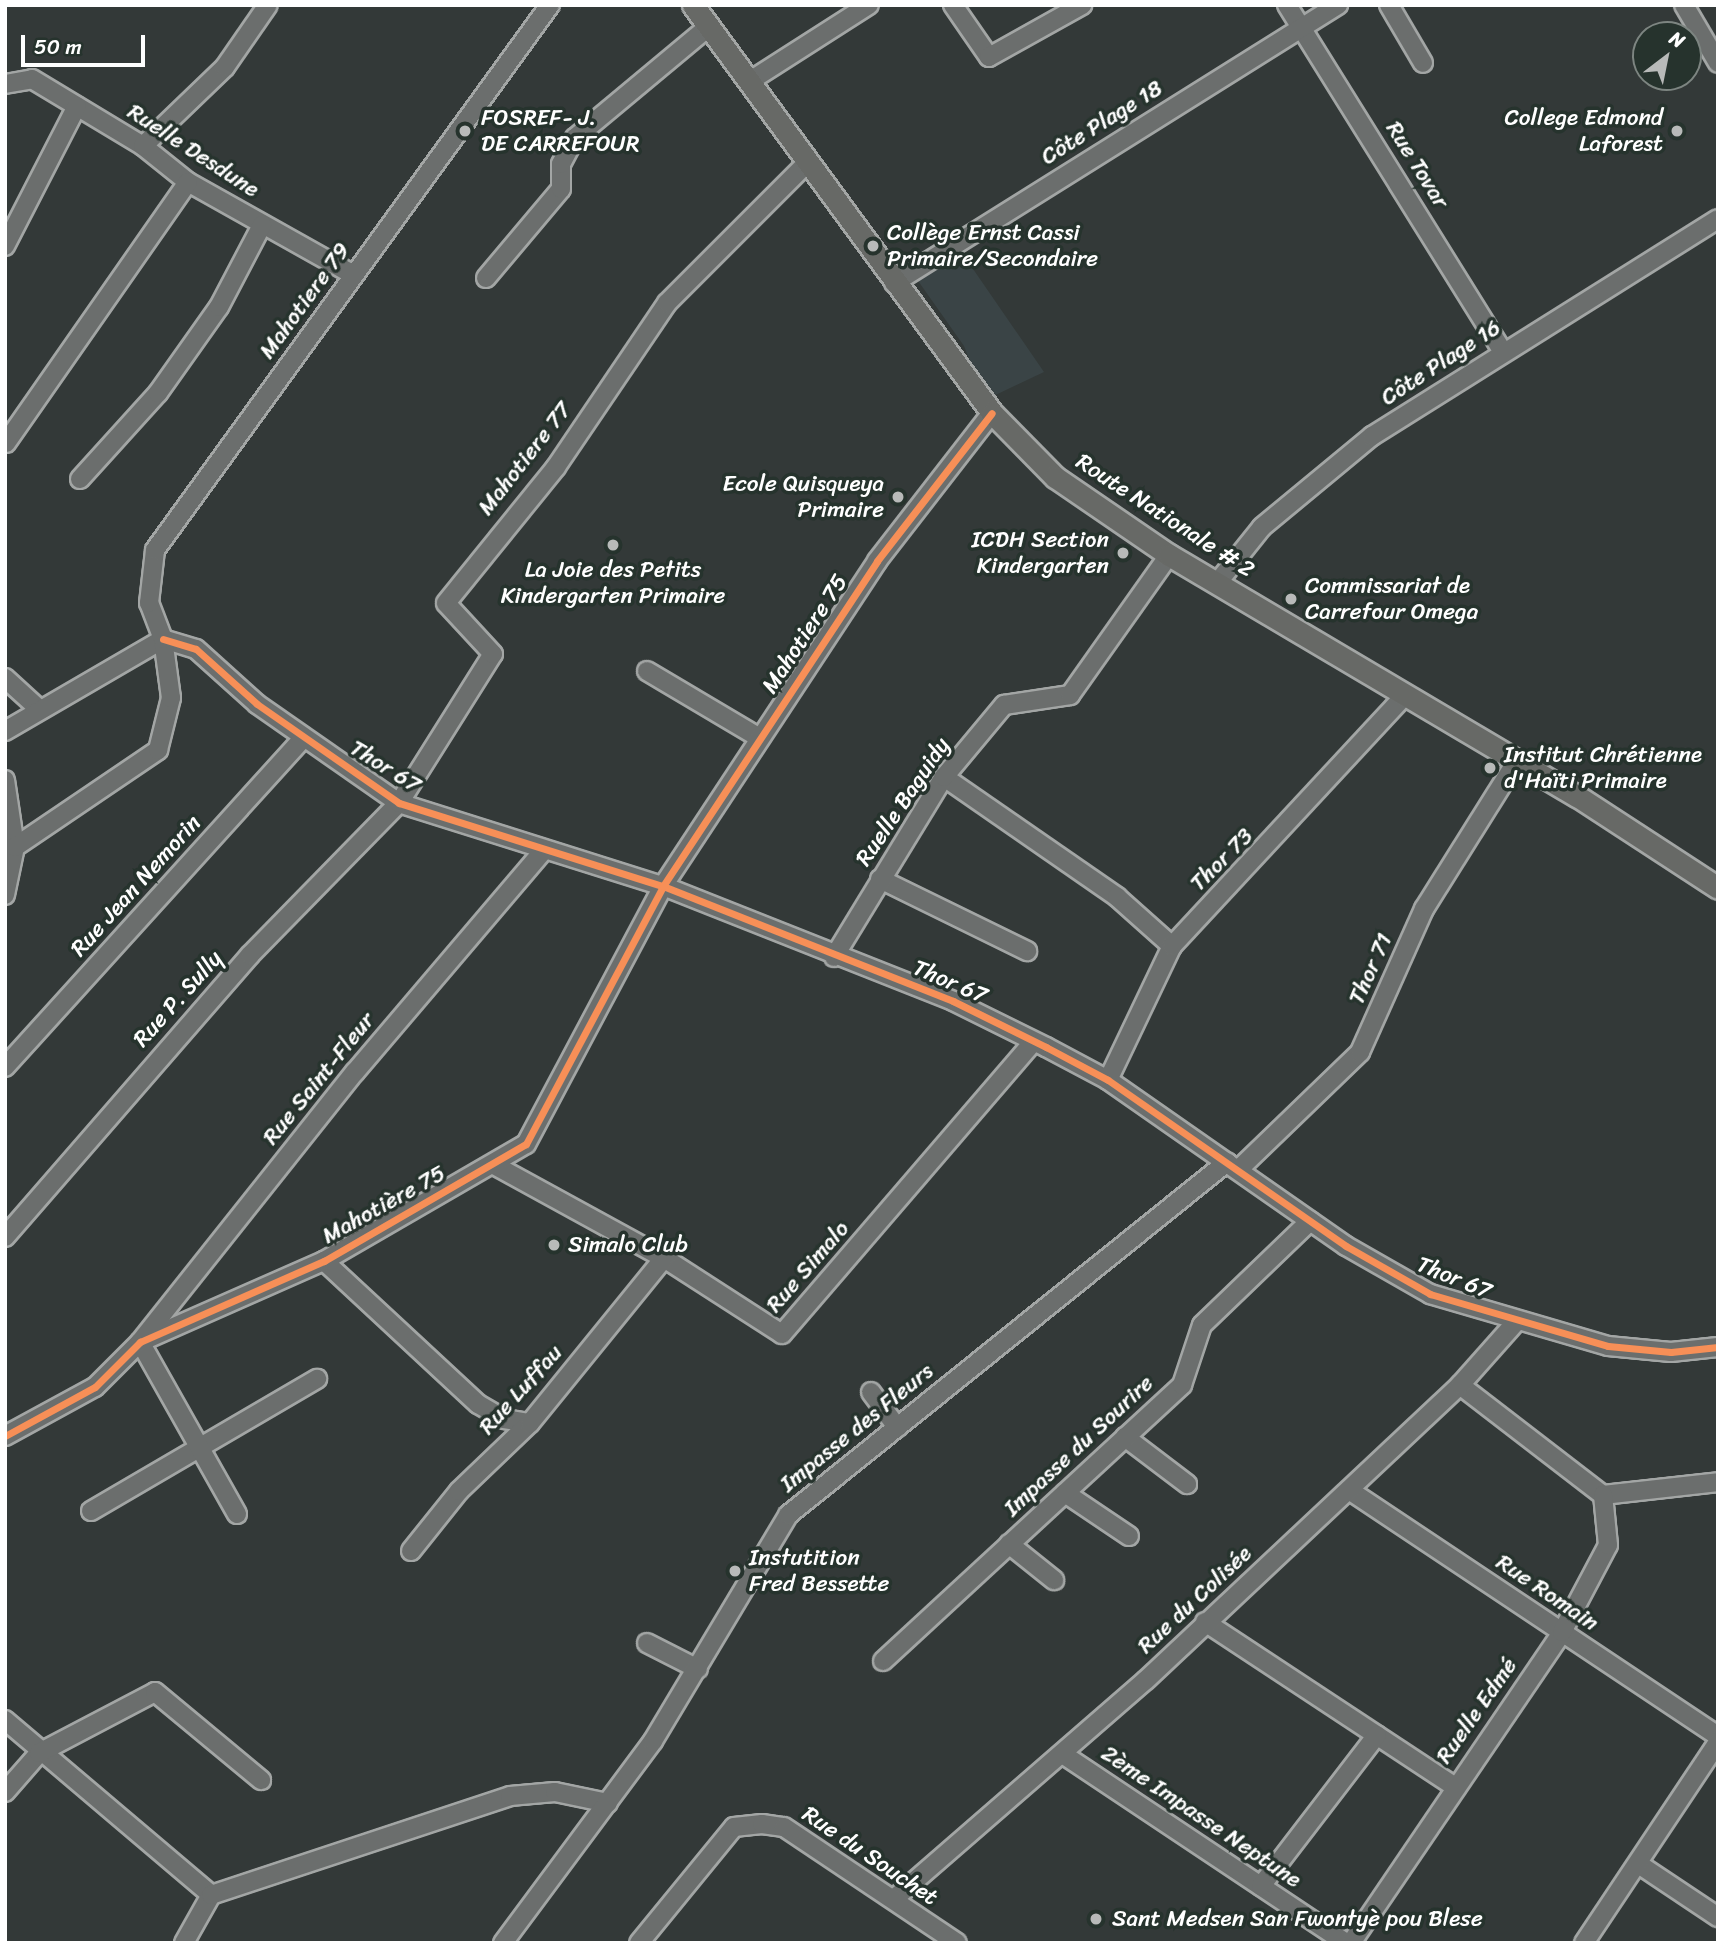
<!DOCTYPE html>
<meta charset="utf-8">
<style>
body{margin:0}
#map{position:relative;width:1723px;height:1948px;overflow:hidden;background:#333938;font-family:Sriracha,sans-serif}
div>[style]{position:absolute}
.built>*{inset:0;background:#3a4446}
.roads{filter:drop-shadow(2px 0 #a3a6a5) drop-shadow(-2px 0 #a3a6a5) drop-shadow(0 2px #a3a6a5) drop-shadow(0 -2px #a3a6a5)}
.minor>*{height:18px;margin:-9px;padding:0 9px;transform-origin:9px;border-radius:9px;background:#6b6e6d}
.major>*{height:21px;margin:-10.5px;padding:0 10.5px;transform-origin:10.5px;border-radius:10.5px;background:#676966}
.cycleway>*{height:7px;margin:-3.5px;padding:0 3.5px;transform-origin:3.5px;border-radius:3.5px;background:#f78f57}
.dots>*{width:19px;height:19px;translate:-50% -50%;box-sizing:border-box;border:4px solid #26332d;border-radius:50%}
span{translate:-50% -50%;white-space:nowrap;text-align:center;line-height:1.15;-webkit-text-stroke:7px #26332d;paint-order:stroke}
.poi-label{font-size:23px;color:#fff}
.left{translate:0 -50%;text-align:left}
.right{translate:-100% -50%;text-align:right}
.street-label{font-size:23px;color:#fff}
.frame{position:absolute;inset:0;border:7px solid #fff;pointer-events:none}
.north{position:absolute;left:1632px;top:21px;width:70px;height:70px;box-sizing:border-box;background:#26332d;border:2px solid #7d8581;border-radius:50%;rotate:32deg;font-size:19px;font-weight:700;line-height:28px;text-align:center;color:#fff}
.north::after{content:'';display:block;margin:auto;width:24px;height:32px;background:#b8bab9;clip-path:polygon(50% 0,100% 100%,50% 72%,0 100%)}
.scale{position:absolute;left:21px;top:35px;width:124px;height:32px;box-sizing:border-box;border:4px solid #fff;border-top:0;padding-left:9px;font-size:21px;line-height:24px;white-space:nowrap;color:#fff;-webkit-text-stroke:5px #26332d;paint-order:stroke}
</style>
<div id="map">
<div class="built">
<div style="clip-path:polygon(960px 250px,1044px 372px,985px 400px,964px 346px,916px 278px)"></div>
</div>
<div class="roads">
<div class="minor">
<div style="left:953px;top:5px;width:63px;rotate:55.3deg"></div>
<div style="left:989px;top:57px;width:107px;rotate:-29.2deg"></div>
<div style="left:1287px;top:5px;width:409px;rotate:58.1deg"></div>
<div style="left:1389px;top:5px;width:67px;rotate:59.6deg"></div>
<div style="left:1684px;top:5px;width:67px;rotate:59.6deg"></div>
<div style="left:750px;top:81px;width:141px;rotate:-32.6deg"></div>
<div style="left:5px;top:84px;width:27px;rotate:-10deg"></div>
<div style="left:32px;top:79px;width:130px;rotate:31.1deg"></div>
<div style="left:143px;top:146px;width:58px;rotate:38.7deg"></div>
<div style="left:188px;top:182px;width:190px;rotate:29.3deg"></div>
<div style="left:143px;top:146px;width:114px;rotate:-43.9deg"></div>
<div style="left:225px;top:67px;width:75px;rotate:-55.3deg"></div>
<div style="left:5px;top:246px;width:157px;rotate:-62.8deg"></div>
<div style="left:486px;top:278px;width:116px;rotate:-49.9deg"></div>
<div style="left:561px;top:189px;width:25px;rotate:-90deg"></div>
<div style="left:561px;top:164px;width:30px;rotate:-62deg"></div>
<div style="left:575px;top:138px;width:173px;rotate:-39.8deg"></div>
<div style="left:894px;top:283px;width:524px;rotate:-32.05deg"></div>
<div style="left:6px;top:443px;width:318px;rotate:-55.1deg"></div>
<div style="left:80px;top:479px;width:116px;rotate:-47.8deg"></div>
<div style="left:158px;top:393px;width:105px;rotate:-54.7deg"></div>
<div style="left:219px;top:307px;width:93px;rotate:-62.3deg"></div>
<div style="left:1218px;top:582px;width:70px;rotate:-51.3deg"></div>
<div style="left:1262px;top:527px;width:143px;rotate:-39.6deg"></div>
<div style="left:1372px;top:436px;width:408px;rotate:-32.1deg"></div>
<div style="left:163px;top:639px;width:34px;rotate:17deg"></div>
<div style="left:196px;top:649px;width:82px;rotate:42deg"></div>
<div style="left:257px;top:704px;width:173px;rotate:34.9deg"></div>
<div style="left:399px;top:803px;width:277px;rotate:17.5deg"></div>
<div style="left:663px;top:886px;width:312px;rotate:21.6deg"></div>
<div style="left:953px;top:1001px;width:104px;rotate:26.3deg"></div>
<div style="left:1046px;top:1047px;width:70px;rotate:28deg"></div>
<div style="left:1108px;top:1080px;width:290px;rotate:34.9deg"></div>
<div style="left:1346px;top:1246px;width:97px;rotate:29.7deg"></div>
<div style="left:1430px;top:1294px;width:185px;rotate:16.3deg"></div>
<div style="left:1608px;top:1346px;width:63px;rotate:5.4deg"></div>
<div style="left:1671px;top:1352px;width:47px;rotate:-6.1deg"></div>
<div style="left:647px;top:671px;width:131px;rotate:30.7deg"></div>
<div style="left:5px;top:678px;width:47px;rotate:42.4deg"></div>
<div style="left:5px;top:731px;width:183px;rotate:-30.2deg"></div>
<div style="left:944px;top:777px;width:211px;rotate:34.7deg"></div>
<div style="left:1117px;top:897px;width:74px;rotate:41.7deg"></div>
<div style="left:5px;top:780px;width:68px;rotate:81.5deg"></div>
<div style="left:15px;top:847px;width:49px;rotate:101.8deg"></div>
<div style="left:15px;top:847px;width:173px;rotate:-34.1deg"></div>
<div style="left:158px;top:750px;width:54px;rotate:-76deg"></div>
<div style="left:171px;top:698px;width:60px;rotate:-97.7deg"></div>
<div style="left:163px;top:639px;width:39px;rotate:-111deg"></div>
<div style="left:149px;top:603px;width:53px;rotate:-83.5deg"></div>
<div style="left:155px;top:550px;width:673px;rotate:-54.07deg"></div>
<div style="left:880px;top:879px;width:164px;rotate:26.1deg"></div>
<div style="left:834px;top:957px;width:211px;rotate:-58.6deg"></div>
<div style="left:944px;top:777px;width:94px;rotate:-50.2deg"></div>
<div style="left:1004px;top:705px;width:67px;rotate:-8.6deg"></div>
<div style="left:1070px;top:695px;width:171px;rotate:-54.7deg"></div>
<div style="left:5px;top:1067px;width:445px;rotate:-47.8deg"></div>
<div style="left:1108px;top:1080px;width:148px;rotate:-64.5deg"></div>
<div style="left:1172px;top:946px;width:341px;rotate:-47.1deg"></div>
<div style="left:494px;top:1165px;width:194px;rotate:28.7deg"></div>
<div style="left:664px;top:1258px;width:140px;rotate:32.8deg"></div>
<div style="left:782px;top:1334px;width:385px;rotate:-49.3deg"></div>
<div style="left:1238px;top:1170px;width:170px;rotate:-44deg"></div>
<div style="left:1360px;top:1052px;width:157px;rotate:-65.9deg"></div>
<div style="left:1424px;top:909px;width:175px;rotate:-57.9deg"></div>
<div style="left:5px;top:1237px;width:374px;rotate:-49deg"></div>
<div style="left:250px;top:955px;width:213px;rotate:-45.6deg"></div>
<div style="left:399px;top:803px;width:176px;rotate:-57.8deg"></div>
<div style="left:493px;top:654px;width:69px;rotate:-132.7deg"></div>
<div style="left:446px;top:603px;width:175px;rotate:-51deg"></div>
<div style="left:556px;top:467px;width:198px;rotate:-55.9deg"></div>
<div style="left:667px;top:303px;width:198px;rotate:-45deg"></div>
<div style="left:324px;top:1261px;width:210px;rotate:42.9deg"></div>
<div style="left:478px;top:1404px;width:30px;rotate:30deg"></div>
<div style="left:504px;top:1419px;width:26px;rotate:9deg"></div>
<div style="left:1460px;top:1385px;width:180px;rotate:37.6deg"></div>
<div style="left:1603px;top:1495px;width:116px;rotate:-6.4deg"></div>
<div style="left:871px;top:1392px;width:44px;rotate:53.4deg"></div>
<div style="left:5px;top:1436px;width:102px;rotate:-28.6deg"></div>
<div style="left:95px;top:1387px;width:64px;rotate:-45deg"></div>
<div style="left:140px;top:1342px;width:201px;rotate:-23.8deg"></div>
<div style="left:324px;top:1261px;width:233px;rotate:-30.1deg"></div>
<div style="left:526px;top:1144px;width:292px;rotate:-62deg"></div>
<div style="left:663px;top:886px;width:389px;rotate:-56.6deg"></div>
<div style="left:877px;top:561px;width:187px;rotate:-52.2deg"></div>
<div style="left:1125px;top:1437px;width:78px;rotate:37.2deg"></div>
<div style="left:1349px;top:1490px;width:443px;rotate:33.7deg"></div>
<div style="left:1065px;top:1493px;width:77px;rotate:33.9deg"></div>
<div style="left:91px;top:1511px;width:262px;rotate:-30.3deg"></div>
<div style="left:237px;top:1514px;width:197px;rotate:-119.4deg"></div>
<div style="left:140px;top:1342px;width:345px;rotate:-51.5deg"></div>
<div style="left:355px;top:1072px;width:289px;rotate:-49.6deg"></div>
<div style="left:1009px;top:1544px;width:58px;rotate:38.7deg"></div>
<div style="left:411px;top:1551px;width:77px;rotate:-51.3deg"></div>
<div style="left:459px;top:1491px;width:98px;rotate:-43.8deg"></div>
<div style="left:530px;top:1423px;width:213px;rotate:-50.9deg"></div>
<div style="left:1205px;top:1622px;width:298px;rotate:33.4deg"></div>
<div style="left:647px;top:1643px;width:57px;rotate:27deg"></div>
<div style="left:883px;top:1661px;width:407px;rotate:-42.7deg"></div>
<div style="left:1182px;top:1385px;width:63px;rotate:-71.6deg"></div>
<div style="left:1202px;top:1325px;width:150px;rotate:-43.9deg"></div>
<div style="left:5px;top:1720px;width:270px;rotate:40.3deg"></div>
<div style="left:211px;top:1895px;width:55px;rotate:119.4deg"></div>
<div style="left:1064px;top:1755px;width:339px;rotate:33.7deg"></div>
<div style="left:5px;top:1792px;width:52px;rotate:-48.9deg"></div>
<div style="left:39px;top:1753px;width:131px;rotate:-27.7deg"></div>
<div style="left:155px;top:1692px;width:138px;rotate:39.7deg"></div>
<div style="left:1640px;top:1865px;width:94px;rotate:33.7deg"></div>
<div style="left:1261px;top:1886px;width:190px;rotate:-52.5deg"></div>
<div style="left:211px;top:1895px;width:315px;rotate:-18.3deg"></div>
<div style="left:510px;top:1796px;width:45px;rotate:-5.1deg"></div>
<div style="left:555px;top:1792px;width:54px;rotate:11.7deg"></div>
<div style="left:895px;top:1898px;width:332px;rotate:-41deg"></div>
<div style="left:1146px;top:1680px;width:431px;rotate:-43.2deg"></div>
<div style="left:1460px;top:1385px;width:84px;rotate:-48.4deg"></div>
<div style="left:503px;top:1943px;width:252px;rotate:-53.4deg"></div>
<div style="left:653px;top:1741px;width:263px;rotate:-59.1deg"></div>
<div style="left:788px;top:1515px;width:563px;rotate:-38.8deg"></div>
<div style="left:639px;top:1943px;width:150px;rotate:-50.7deg"></div>
<div style="left:734px;top:1827px;width:28px;rotate:-6deg"></div>
<div style="left:762px;top:1824px;width:22px;rotate:8deg"></div>
<div style="left:784px;top:1827px;width:208px;rotate:33.8deg"></div>
<div style="left:1351px;top:1943px;width:376px;rotate:-55.8deg"></div>
<div style="left:1562px;top:1632px;width:98px;rotate:-62.1deg"></div>
<div style="left:1608px;top:1545px;width:50px;rotate:-95.7deg"></div>
<div style="left:1584px;top:1943px;width:242px;rotate:-56.3deg"></div>
</div>
<div class="major">
<div style="left:693px;top:5px;width:506px;rotate:53.76deg"></div>
<div style="left:992px;top:413px;width:90px;rotate:45.5deg"></div>
<div style="left:1055px;top:477px;width:138px;rotate:34.4deg"></div>
<div style="left:1169px;top:555px;width:474px;rotate:30.6deg"></div>
<div style="left:1577px;top:796px;width:168px;rotate:33.1deg"></div>
</div>
</div>
<div class="cycleway">
<div style="left:163px;top:639px;width:34px;rotate:17deg"></div>
<div style="left:196px;top:649px;width:82px;rotate:42deg"></div>
<div style="left:257px;top:704px;width:173px;rotate:34.9deg"></div>
<div style="left:399px;top:803px;width:277px;rotate:17.5deg"></div>
<div style="left:663px;top:886px;width:312px;rotate:21.6deg"></div>
<div style="left:953px;top:1001px;width:104px;rotate:26.3deg"></div>
<div style="left:1046px;top:1047px;width:70px;rotate:28deg"></div>
<div style="left:1108px;top:1080px;width:290px;rotate:34.9deg"></div>
<div style="left:1346px;top:1246px;width:97px;rotate:29.7deg"></div>
<div style="left:1430px;top:1294px;width:185px;rotate:16.3deg"></div>
<div style="left:1608px;top:1346px;width:63px;rotate:5.4deg"></div>
<div style="left:1671px;top:1352px;width:47px;rotate:-6.1deg"></div>
<div style="left:5px;top:1436px;width:102px;rotate:-28.6deg"></div>
<div style="left:95px;top:1387px;width:64px;rotate:-45deg"></div>
<div style="left:140px;top:1342px;width:201px;rotate:-23.8deg"></div>
<div style="left:324px;top:1261px;width:233px;rotate:-30.1deg"></div>
<div style="left:526px;top:1144px;width:292px;rotate:-62deg"></div>
<div style="left:663px;top:886px;width:389px;rotate:-56.6deg"></div>
<div style="left:877px;top:561px;width:187px;rotate:-52.2deg"></div>
</div>
<div class="dots">
<div style="left:465px;top:131px;background:#b8bab9"></div>
<div style="left:1677px;top:131px;background:#b8bab9"></div>
<div style="left:873px;top:246px;background:#b8bab9"></div>
<div style="left:898px;top:497px;background:#b8bab9"></div>
<div style="left:613px;top:545px;background:#b8bab9"></div>
<div style="left:1123px;top:553px;background:#b8bab9"></div>
<div style="left:1291px;top:599px;background:#b8bab9"></div>
<div style="left:1490px;top:768px;background:#b8bab9"></div>
<div style="left:554px;top:1245px;background:#b8bab9"></div>
<div style="left:735px;top:1571px;background:#b8bab9"></div>
<div style="left:1096px;top:1919px;background:#b8bab9"></div>
</div>
<div class="poi-label">
<span class="left" style="left:481px;top:131px">FOSREF- J.<br>DE CARREFOUR</span>
<span class="right" style="left:1663px;top:131px">College Edmond<br>Laforest</span>
<span class="left" style="left:887px;top:246px">Collège Ernst Cassi<br>Primaire/Secondaire</span>
<span class="right" style="left:884px;top:497px">Ecole Quisqueya<br>Primaire</span>
<span class="right" style="left:1109px;top:553px">ICDH Section<br>Kindergarten</span>
<span style="left:613px;top:583px">La Joie des Petits<br>Kindergarten Primaire</span>
<span class="left" style="left:1305px;top:599px">Commissariat de<br>Carrefour Omega</span>
<span class="left" style="left:1504px;top:768px">Institut Chrétienne<br>d'Haïti Primaire</span>
<span class="left" style="left:568px;top:1245px">Simalo Club</span>
<span class="left" style="left:749px;top:1571px">Instutition<br>Fred Bessette</span>
<span class="left" style="left:1112px;top:1919px">Sant Medsen San Fwontyè pou Blese</span>
</div>
<div class="street-label">
<span style="left:1102px;top:123px;rotate:-32deg">Côte Plage 18</span>
<span style="left:193px;top:151px;rotate:33deg">Ruelle Desdune</span>
<span style="left:1417px;top:165px;rotate:58deg">Rue Tovar</span>
<span style="left:305px;top:301px;rotate:-54deg">Mahotiere 79</span>
<span style="left:1441px;top:363px;rotate:-33deg">Côte Plage 16</span>
<span style="left:525px;top:459px;rotate:-52deg">Mahotiere 77</span>
<span style="left:1165px;top:516px;rotate:33deg">Route Nationale # 2</span>
<span style="left:805px;top:634px;rotate:-57deg">Mahotiere 75</span>
<span style="left:385px;top:767px;rotate:32deg">Thor 67</span>
<span style="left:903px;top:802px;rotate:-56deg">Ruelle Baguidy</span>
<span style="left:1222px;top:860px;rotate:-45deg">Thor 73</span>
<span style="left:136px;top:886px;rotate:-48deg">Rue Jean Nemorin</span>
<span style="left:1371px;top:969px;rotate:-66deg">Thor 71</span>
<span style="left:950px;top:982px;rotate:23deg">Thor 67</span>
<span style="left:178px;top:999px;rotate:-48deg">Rue P. Sully</span>
<span style="left:319px;top:1079px;rotate:-51deg">Rue Saint-Fleur</span>
<span style="left:384px;top:1205px;rotate:-29deg">Mahotière 75</span>
<span style="left:808px;top:1267px;rotate:-49deg">Rue Simalo</span>
<span style="left:1454px;top:1278px;rotate:22deg">Thor 67</span>
<span style="left:521px;top:1390px;rotate:-48deg">Rue Luffau</span>
<span style="left:857px;top:1428px;rotate:-39deg">Impasse des Fleurs</span>
<span style="left:1079px;top:1446px;rotate:-43deg">Impasse du Sourire</span>
<span style="left:1547px;top:1593px;rotate:34deg">Rue Romain</span>
<span style="left:1195px;top:1600px;rotate:-43deg">Rue du Colisée</span>
<span style="left:1477px;top:1711px;rotate:-55deg">Ruelle Edmé</span>
<span style="left:1201px;top:1817px;rotate:34deg">2ème Impasse Neptune</span>
<span style="left:870px;top:1856px;rotate:34deg">Rue du Souchet</span>
</div>
<div class="frame"></div>
<div class="north">N</div>
<div class="scale">50 m</div>
</div>
